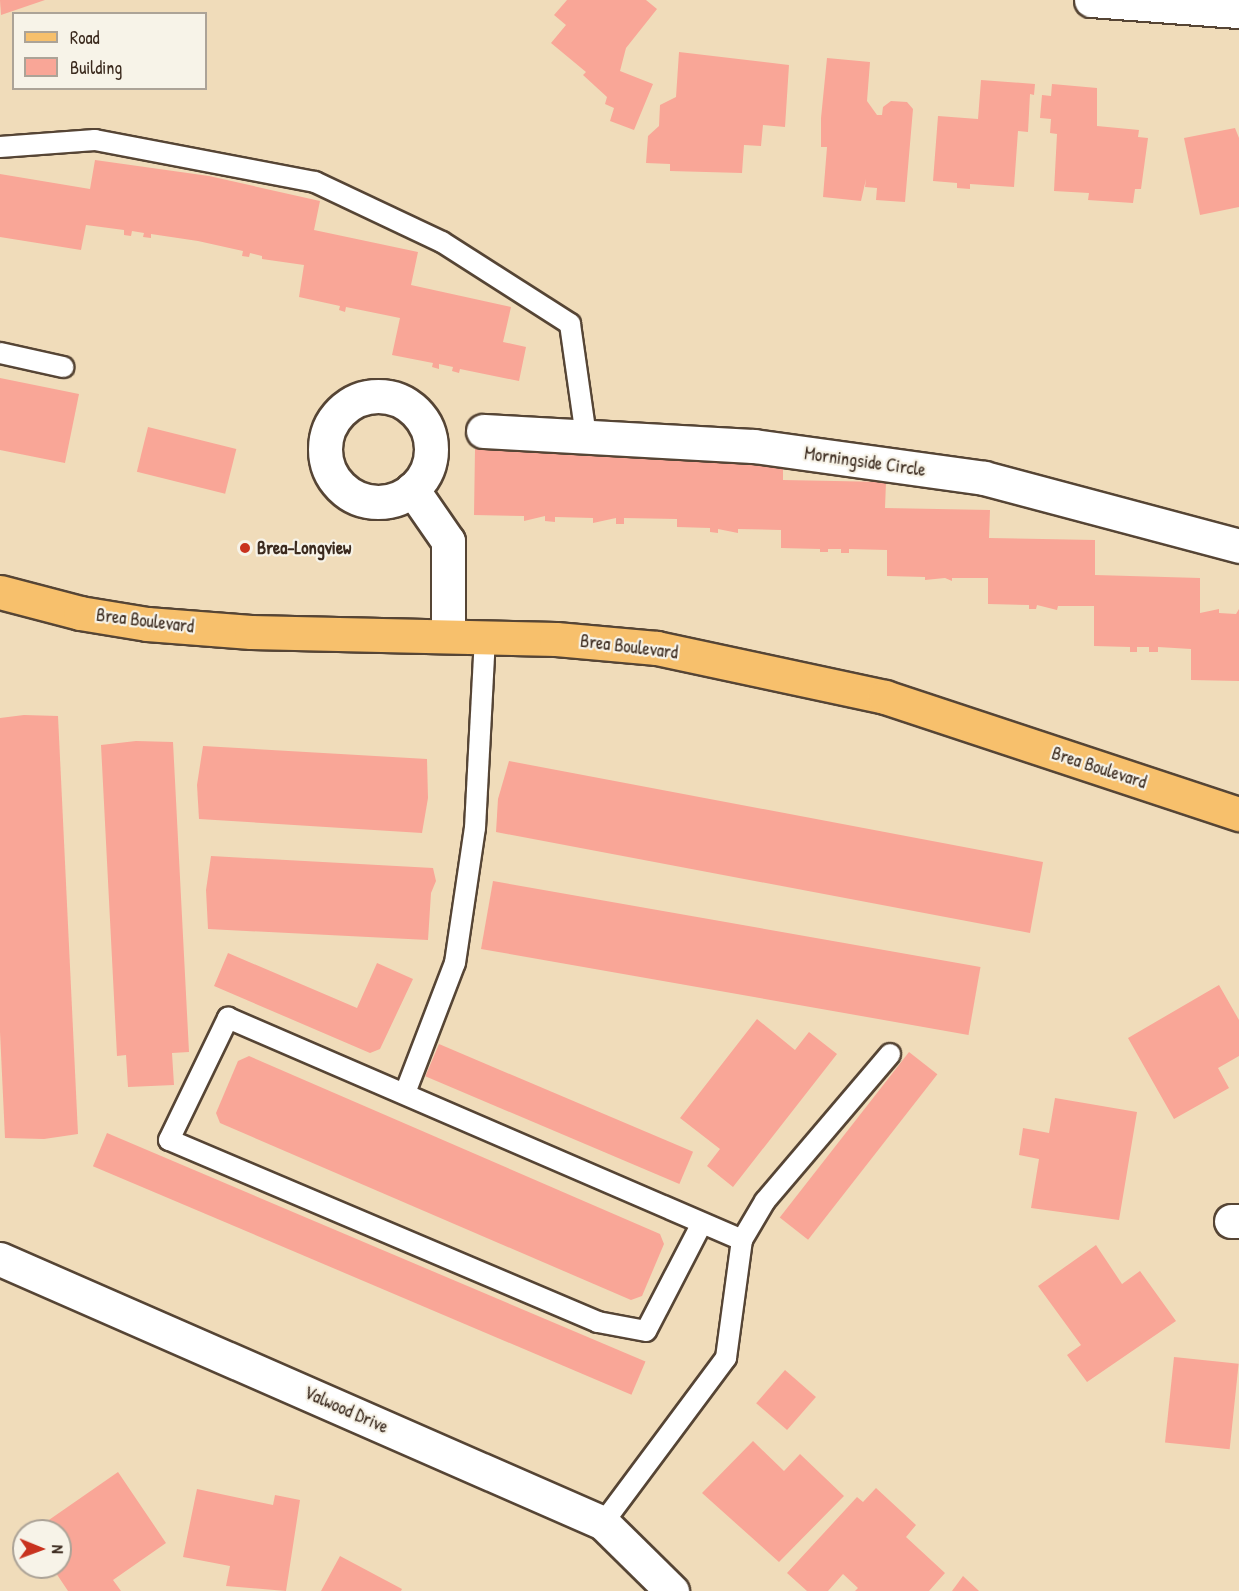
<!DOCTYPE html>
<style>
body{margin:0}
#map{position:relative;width:1239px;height:1591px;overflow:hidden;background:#f0dcba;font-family:"Patrick Hand",sans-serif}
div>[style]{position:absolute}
.building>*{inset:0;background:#f9a697;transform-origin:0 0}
.roads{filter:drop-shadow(2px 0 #564535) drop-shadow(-2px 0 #564535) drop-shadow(0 2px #564535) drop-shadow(0 -2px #564535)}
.lane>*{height:20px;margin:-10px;padding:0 10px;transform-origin:10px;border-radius:10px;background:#fff}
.street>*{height:33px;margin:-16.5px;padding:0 16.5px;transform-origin:16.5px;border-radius:16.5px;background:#fff}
.street>.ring{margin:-16.5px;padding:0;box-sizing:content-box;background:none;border:33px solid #fff;border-radius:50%}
.primary>*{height:33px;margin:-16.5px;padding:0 16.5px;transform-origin:16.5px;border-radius:16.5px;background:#f7c06c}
.dots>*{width:16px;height:16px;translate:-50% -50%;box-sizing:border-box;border:3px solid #f7f3e8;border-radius:50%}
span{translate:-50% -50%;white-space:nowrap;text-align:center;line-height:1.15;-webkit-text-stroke:4.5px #f7f3e8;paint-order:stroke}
.street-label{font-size:18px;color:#3b2a1e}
.poi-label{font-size:18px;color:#3b2a1e;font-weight:700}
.left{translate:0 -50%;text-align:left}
.legend{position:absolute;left:12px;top:12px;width:195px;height:78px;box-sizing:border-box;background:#f7f3e8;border:2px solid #aca397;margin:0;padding:8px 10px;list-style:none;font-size:18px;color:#3b2a1e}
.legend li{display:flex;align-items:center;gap:12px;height:30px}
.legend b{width:30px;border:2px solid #aca397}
.north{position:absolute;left:12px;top:1519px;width:60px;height:60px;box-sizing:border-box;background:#f7f3e8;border:2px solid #aca397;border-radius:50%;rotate:91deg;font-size:16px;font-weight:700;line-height:24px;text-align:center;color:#3b2a1e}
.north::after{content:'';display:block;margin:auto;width:21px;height:27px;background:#c8321e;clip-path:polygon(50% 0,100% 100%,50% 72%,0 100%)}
</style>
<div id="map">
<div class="building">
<div style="clip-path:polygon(0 0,45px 0,1px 15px)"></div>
<div style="clip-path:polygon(567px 0,646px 0,657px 9px,626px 48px,620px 71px,653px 84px,634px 130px,610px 121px,614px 108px,605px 104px,607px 97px,583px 75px,586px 72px,551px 43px,566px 25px,554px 15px)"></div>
<div style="clip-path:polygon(679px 52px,789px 65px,785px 127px,763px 125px,761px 146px,744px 145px,742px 173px,670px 171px,670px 164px,646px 163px,648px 136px,659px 126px,660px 105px,676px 97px)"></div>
<div style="clip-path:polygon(827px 58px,870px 62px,867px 101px,877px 115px,882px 115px,883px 107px,891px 101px,907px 102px,913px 109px,905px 202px,876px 200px,877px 188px,865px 187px,866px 179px,861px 201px,823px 197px,827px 147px,821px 147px,821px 118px)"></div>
<div style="clip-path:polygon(981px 80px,1035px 84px,1034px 95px,1030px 94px,1028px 132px,1018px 131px,1014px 187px,970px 184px,970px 189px,957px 188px,957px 183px,933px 181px,938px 116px,978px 119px)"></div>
<div style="clip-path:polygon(1052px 84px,1097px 88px,1097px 126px,1139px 130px,1138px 137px,1148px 138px,1141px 189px,1135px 189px,1133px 203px,1088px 200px,1089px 193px,1054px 191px,1057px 134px,1050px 133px,1051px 119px,1040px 118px,1042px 95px,1051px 96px)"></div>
<div style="clip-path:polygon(1235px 128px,1239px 138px,1239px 207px,1200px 215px,1184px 138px)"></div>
<div style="clip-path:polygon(95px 160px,209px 176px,320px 201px,314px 230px,418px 252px,411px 285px,511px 307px,503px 342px,526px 347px,519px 381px,460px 369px,459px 373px,452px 371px,453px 367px,439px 364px,439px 369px,432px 367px,433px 363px,392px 355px,400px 318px,346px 307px,345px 312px,339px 310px,340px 306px,299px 297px,304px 265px,262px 259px,262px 256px,250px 253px,249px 257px,242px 256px,243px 251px,198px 241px,151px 234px,151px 238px,143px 237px,144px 233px,132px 231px,131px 236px,124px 235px,124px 230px,86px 225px,81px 250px,0 237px,0 174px,90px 189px)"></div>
<div style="clip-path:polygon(0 378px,79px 394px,65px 463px,0 450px)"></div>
<div style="left:148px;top:427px;width:91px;height:46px;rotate:14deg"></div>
<div style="clip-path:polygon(475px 449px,682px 454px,682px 461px,783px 463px,783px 480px,886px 482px,885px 508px,990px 510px,989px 538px,1095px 540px,1095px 575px,1200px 578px,1200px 613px,1219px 609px,1219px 613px,1236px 614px,1239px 609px,1239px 681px,1191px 680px,1191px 649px,1158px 647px,1158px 652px,1149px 652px,1149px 647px,1137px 647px,1137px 652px,1130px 652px,1130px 647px,1094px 646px,1094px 606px,1058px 606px,1057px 610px,1037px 605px,1036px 609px,1029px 609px,1029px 605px,988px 604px,988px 578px,952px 578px,952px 581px,945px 578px,925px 580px,925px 577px,887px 576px,887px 550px,849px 549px,849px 553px,841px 553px,841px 549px,828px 549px,828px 552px,820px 552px,820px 549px,781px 548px,781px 530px,738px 529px,738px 533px,718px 529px,718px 533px,710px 532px,710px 528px,677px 527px,677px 519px,624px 518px,624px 524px,616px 524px,616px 518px,593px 523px,593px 518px,555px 517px,555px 522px,545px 521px,545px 516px,524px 521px,524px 516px,474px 515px)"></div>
<div style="clip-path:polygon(24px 715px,58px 716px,78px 1134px,44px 1139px,5px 1138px,0 1032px,0 718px)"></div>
<div style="clip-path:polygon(136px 741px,173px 742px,189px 1052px,172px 1053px,174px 1085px,128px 1087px,126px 1055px,117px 1056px,101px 745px)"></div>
<div style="clip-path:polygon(203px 746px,427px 759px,428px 798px,422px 833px,199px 819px,197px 785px)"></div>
<div style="clip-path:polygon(509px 761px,1043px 862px,1030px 933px,496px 832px,498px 799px)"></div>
<div style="clip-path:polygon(211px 856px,433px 868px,436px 881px,431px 893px,428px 940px,208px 929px,206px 890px)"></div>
<div style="left:493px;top:881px;width:495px;height:69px;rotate:10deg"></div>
<div style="clip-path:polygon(228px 953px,357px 1008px,377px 963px,413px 979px,380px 1049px,370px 1053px,214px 986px)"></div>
<div style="clip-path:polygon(1219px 985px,1239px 1020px,1239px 1056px,1218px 1068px,1229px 1088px,1174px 1119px,1128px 1038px)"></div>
<div style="clip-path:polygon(757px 1019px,795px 1050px,809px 1032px,837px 1054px,733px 1187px,707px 1166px,720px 1149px,680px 1118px)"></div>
<div style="left:439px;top:1044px;width:276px;height:35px;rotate:23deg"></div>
<div style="left:909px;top:1052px;width:36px;height:210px;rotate:38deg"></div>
<div style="clip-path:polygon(249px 1056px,660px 1234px,664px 1244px,642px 1296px,631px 1300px,220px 1123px,216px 1113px,238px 1061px)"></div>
<div style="clip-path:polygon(1055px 1098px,1137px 1112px,1119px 1220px,1031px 1208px,1039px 1159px,1019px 1155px,1023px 1128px,1049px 1133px)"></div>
<div style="left:107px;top:1133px;width:585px;height:36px;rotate:23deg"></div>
<div style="clip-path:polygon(1096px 1245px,1122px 1284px,1140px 1271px,1176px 1321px,1087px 1382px,1067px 1355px,1081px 1345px,1038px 1286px)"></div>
<div style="left:1174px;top:1357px;width:65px;height:86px;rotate:6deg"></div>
<div style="left:785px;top:1370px;width:41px;height:44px;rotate:41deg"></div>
<div style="clip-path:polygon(753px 1441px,784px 1471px,800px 1454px,844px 1496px,779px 1562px,702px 1493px)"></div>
<div style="clip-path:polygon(118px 1472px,166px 1543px,113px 1580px,121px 1591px,68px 1591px,52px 1567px,60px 1567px,60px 1531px,33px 1531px)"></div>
<div style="clip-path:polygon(876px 1488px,916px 1525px,906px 1537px,945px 1573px,929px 1591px,855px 1591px,858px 1588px,843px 1574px,828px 1591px,807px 1591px,787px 1573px,857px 1497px,863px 1502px)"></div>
<div style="clip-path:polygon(197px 1489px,273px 1505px,275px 1495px,300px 1500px,286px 1591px,226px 1586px,230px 1566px,183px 1557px)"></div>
<div style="clip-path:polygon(340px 1556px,402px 1589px,401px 1591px,321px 1591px)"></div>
<div style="clip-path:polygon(963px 1576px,979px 1591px,952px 1591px)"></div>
</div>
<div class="roads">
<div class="lane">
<div style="left:0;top:147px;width:95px;rotate:-4.2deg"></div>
<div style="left:95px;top:140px;width:224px;rotate:10.8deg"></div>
<div style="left:315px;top:182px;width:140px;rotate:25.3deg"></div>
<div style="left:442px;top:242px;width:152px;rotate:32.6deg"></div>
<div style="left:570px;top:324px;width:114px;rotate:81.9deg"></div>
<div style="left:0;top:353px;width:65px;rotate:12.5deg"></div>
<div style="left:405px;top:1093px;width:139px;rotate:-69deg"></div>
<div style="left:455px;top:963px;width:136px;rotate:-81.6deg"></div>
<div style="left:475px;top:828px;width:191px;rotate:-87deg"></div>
<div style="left:701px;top:1225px;width:119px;rotate:117.4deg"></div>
<div style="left:646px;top:1331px;width:49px;rotate:-169.4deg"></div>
<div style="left:598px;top:1322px;width:466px;rotate:-157deg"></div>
<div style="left:169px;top:1140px;width:136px;rotate:-64.2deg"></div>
<div style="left:228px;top:1018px;width:560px;rotate:23.36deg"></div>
<div style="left:603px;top:1523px;width:206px;rotate:-53.3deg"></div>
<div style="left:726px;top:1358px;width:119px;rotate:-82.3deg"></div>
<div style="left:742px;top:1240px;width:45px;rotate:-59.5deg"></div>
<div style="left:765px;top:1201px;width:193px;rotate:-49.6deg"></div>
</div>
<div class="street">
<div style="left:1091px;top:0;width:148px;rotate:4.3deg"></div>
<div class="ring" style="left:325px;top:396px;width:73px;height:73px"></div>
<div style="left:483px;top:431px;width:271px;rotate:3.2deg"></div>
<div style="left:754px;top:446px;width:232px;rotate:7.9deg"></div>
<div style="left:984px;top:478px;width:264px;rotate:14.9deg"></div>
<div style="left:412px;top:489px;width:63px;rotate:55.3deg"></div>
<div style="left:448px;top:541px;width:95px;rotate:90deg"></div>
<div style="left:1231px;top:1221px;width:8px"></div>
<div style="left:0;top:1259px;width:658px;rotate:23.64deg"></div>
<div style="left:603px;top:1523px;width:97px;rotate:44.6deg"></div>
</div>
<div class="primary">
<div style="left:0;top:592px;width:83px;rotate:14.7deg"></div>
<div style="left:80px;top:613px;width:68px;rotate:9.3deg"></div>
<div style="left:147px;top:624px;width:104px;rotate:4.4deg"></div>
<div style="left:251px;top:632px;width:305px;rotate:1.3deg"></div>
<div style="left:556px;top:639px;width:101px;rotate:5.1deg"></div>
<div style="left:657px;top:648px;width:233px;rotate:12.1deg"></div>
<div style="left:885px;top:697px;width:373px;rotate:18.3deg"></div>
</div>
</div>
<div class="dots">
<div style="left:245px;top:548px;background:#c8321e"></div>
</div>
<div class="street-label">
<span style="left:865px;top:462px;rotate:8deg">Morningside Circle</span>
<span style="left:145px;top:621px;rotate:7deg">Brea Boulevard</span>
<span style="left:629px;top:647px;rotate:7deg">Brea Boulevard</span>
<span style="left:1099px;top:768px;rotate:18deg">Brea Boulevard</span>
<span style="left:346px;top:1410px;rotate:24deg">Valwood Drive</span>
</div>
<div class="poi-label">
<span class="left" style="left:257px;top:548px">Brea-Longview</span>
</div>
<ul class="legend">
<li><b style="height:8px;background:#f7c06c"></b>Road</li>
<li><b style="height:16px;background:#f9a697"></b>Building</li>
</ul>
<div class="north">N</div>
</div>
